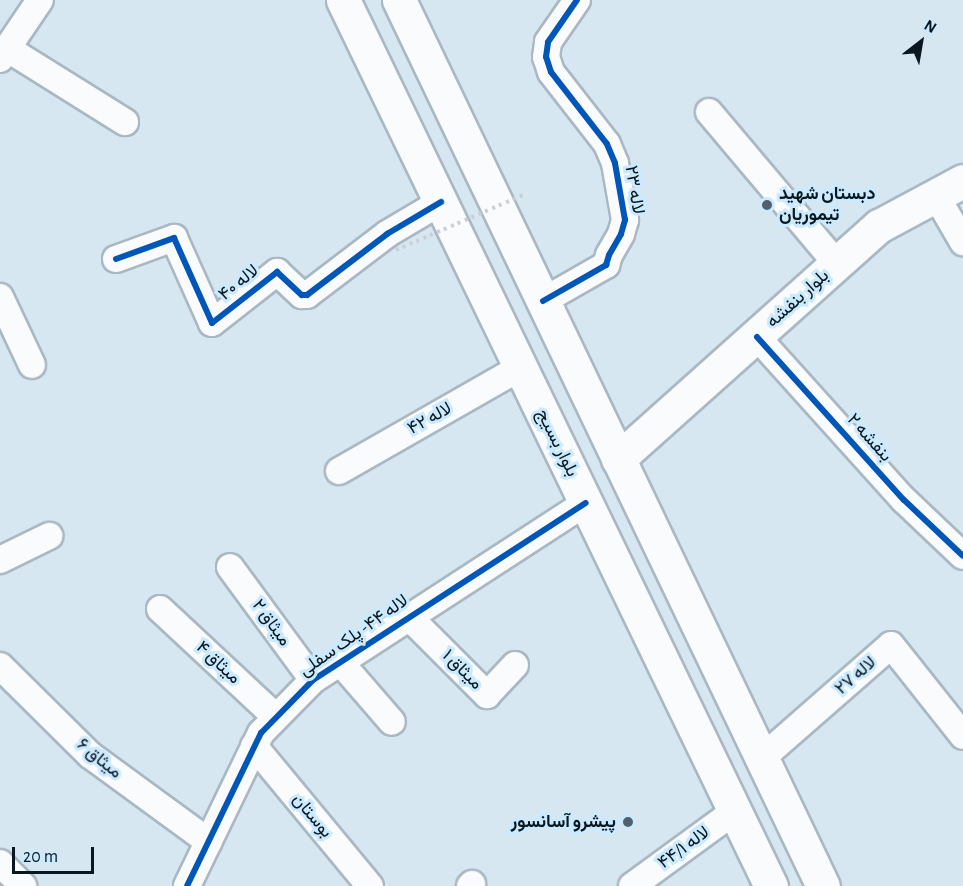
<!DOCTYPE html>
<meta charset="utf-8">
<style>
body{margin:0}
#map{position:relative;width:963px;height:886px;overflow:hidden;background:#d7e7f2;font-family:"Alegreya Sans",Vazirmatn,sans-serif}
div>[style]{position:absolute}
.roads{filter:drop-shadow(2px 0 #a9b8c2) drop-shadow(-2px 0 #a9b8c2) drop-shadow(0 2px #a9b8c2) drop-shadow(0 -2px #a9b8c2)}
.minor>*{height:26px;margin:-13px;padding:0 13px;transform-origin:13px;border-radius:13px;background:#f9fbfd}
.secondary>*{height:33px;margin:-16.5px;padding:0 16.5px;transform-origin:16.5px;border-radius:16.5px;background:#f9fbfd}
.primary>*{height:33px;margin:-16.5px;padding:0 16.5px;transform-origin:16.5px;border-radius:16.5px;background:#f9fbfd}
.path-bridge>*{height:4px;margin-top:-2px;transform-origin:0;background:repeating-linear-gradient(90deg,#cacfd3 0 3px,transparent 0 7.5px)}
.cycleway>*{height:6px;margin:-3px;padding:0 3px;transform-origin:3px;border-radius:3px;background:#0057b8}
.dots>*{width:16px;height:16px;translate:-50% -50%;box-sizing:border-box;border:3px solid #cbeafe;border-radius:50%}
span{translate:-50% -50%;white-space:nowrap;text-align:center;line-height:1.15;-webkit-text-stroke:6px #cbeafe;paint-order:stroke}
.street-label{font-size:18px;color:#091720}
.poi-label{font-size:18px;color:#091720;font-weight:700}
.left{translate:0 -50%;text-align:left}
.right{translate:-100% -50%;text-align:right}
.north{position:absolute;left:891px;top:12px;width:60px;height:60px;-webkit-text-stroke:4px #cbeafe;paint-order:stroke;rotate:31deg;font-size:16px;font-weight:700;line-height:24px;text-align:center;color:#091720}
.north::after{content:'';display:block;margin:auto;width:21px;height:27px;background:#091720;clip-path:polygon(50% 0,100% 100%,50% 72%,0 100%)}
.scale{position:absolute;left:12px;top:847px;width:82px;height:27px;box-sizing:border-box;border:3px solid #091720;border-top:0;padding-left:8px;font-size:18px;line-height:21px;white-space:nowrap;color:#091720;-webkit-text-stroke:4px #cbeafe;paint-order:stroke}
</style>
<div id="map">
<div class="roads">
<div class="minor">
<div style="left:8px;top:49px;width:138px;rotate:32deg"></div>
<div style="left:0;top:59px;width:71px;rotate:-55.9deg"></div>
<div style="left:709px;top:112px;width:199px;rotate:49.9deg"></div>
<div style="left:935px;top:194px;width:56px;rotate:59.7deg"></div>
<div style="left:116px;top:259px;width:62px;rotate:-19.9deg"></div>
<div style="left:174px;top:238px;width:93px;rotate:65.9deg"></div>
<div style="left:212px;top:323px;width:83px;rotate:-38.1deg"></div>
<div style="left:277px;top:272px;width:34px;rotate:43deg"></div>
<div style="left:302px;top:295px;width:5px"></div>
<div style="left:307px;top:295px;width:101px;rotate:-37.3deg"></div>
<div style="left:387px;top:234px;width:63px;rotate:-30.7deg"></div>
<div style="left:0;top:297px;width:75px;rotate:64.8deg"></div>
<div style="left:543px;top:301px;width:73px;rotate:-29.7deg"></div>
<div style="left:606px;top:265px;width:10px;rotate:-73deg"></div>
<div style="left:609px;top:255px;width:24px;rotate:-60deg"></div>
<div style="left:621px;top:234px;width:15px;rotate:-74deg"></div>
<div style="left:625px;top:220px;width:58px;rotate:-100deg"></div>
<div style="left:615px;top:163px;width:21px;rotate:-113deg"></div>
<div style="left:607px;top:144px;width:91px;rotate:-127.9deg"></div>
<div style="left:551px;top:72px;width:16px;rotate:-108deg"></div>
<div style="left:546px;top:57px;width:15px;rotate:-82deg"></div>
<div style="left:548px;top:42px;width:51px;rotate:-55.4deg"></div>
<div style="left:757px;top:337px;width:219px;rotate:48deg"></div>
<div style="left:904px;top:500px;width:81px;rotate:43.5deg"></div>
<div style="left:339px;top:471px;width:210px;rotate:-29.7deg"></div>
<div style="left:0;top:560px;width:55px;rotate:-26.1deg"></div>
<div style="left:230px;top:567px;width:140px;rotate:53.7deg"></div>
<div style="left:160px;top:609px;width:158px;rotate:43deg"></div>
<div style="left:408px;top:616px;width:112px;rotate:45deg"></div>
<div style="left:487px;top:695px;width:41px;rotate:-47deg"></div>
<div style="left:340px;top:662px;width:79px;rotate:49.1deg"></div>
<div style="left:0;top:666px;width:127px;rotate:44.7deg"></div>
<div style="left:90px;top:755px;width:147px;rotate:36.2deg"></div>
<div style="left:254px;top:746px;width:182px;rotate:50.4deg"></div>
<div style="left:762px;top:758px;width:171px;rotate:-41.2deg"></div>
<div style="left:891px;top:645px;width:116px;rotate:51.6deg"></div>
<div style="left:0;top:863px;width:33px;rotate:45deg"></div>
<div style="left:187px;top:886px;width:170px;rotate:-64.2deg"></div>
<div style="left:261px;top:733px;width:74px;rotate:-45.5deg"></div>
<div style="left:313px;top:680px;width:325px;rotate:-33deg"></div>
<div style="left:470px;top:886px;width:3px;rotate:-45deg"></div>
<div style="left:632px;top:886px;width:127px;rotate:-36.1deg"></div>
</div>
<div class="secondary">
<div style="left:618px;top:459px;width:350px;rotate:-41.8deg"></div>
<div style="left:879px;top:226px;width:95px;rotate:-28.2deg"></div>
</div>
<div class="primary">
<div style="left:343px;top:0;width:984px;rotate:64.22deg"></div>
<div style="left:399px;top:0;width:982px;rotate:64.43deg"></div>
</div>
</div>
<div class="path-bridge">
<div style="left:396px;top:250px;width:138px;rotate:-23.4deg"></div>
</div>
<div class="cycleway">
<div style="left:116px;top:259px;width:62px;rotate:-19.9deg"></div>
<div style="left:174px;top:238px;width:93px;rotate:65.9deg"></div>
<div style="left:212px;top:323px;width:83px;rotate:-38.1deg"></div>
<div style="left:277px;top:272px;width:34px;rotate:43deg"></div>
<div style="left:302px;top:295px;width:5px"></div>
<div style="left:307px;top:295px;width:101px;rotate:-37.3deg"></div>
<div style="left:387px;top:234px;width:63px;rotate:-30.7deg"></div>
<div style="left:543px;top:301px;width:73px;rotate:-29.7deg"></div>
<div style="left:606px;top:265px;width:10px;rotate:-73deg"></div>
<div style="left:609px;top:255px;width:24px;rotate:-60deg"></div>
<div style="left:621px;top:234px;width:15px;rotate:-74deg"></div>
<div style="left:625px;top:220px;width:58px;rotate:-100deg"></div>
<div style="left:615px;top:163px;width:21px;rotate:-113deg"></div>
<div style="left:607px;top:144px;width:91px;rotate:-127.9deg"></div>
<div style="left:551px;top:72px;width:16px;rotate:-108deg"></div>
<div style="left:546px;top:57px;width:15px;rotate:-82deg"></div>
<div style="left:548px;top:42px;width:51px;rotate:-55.4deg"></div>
<div style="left:757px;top:337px;width:219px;rotate:48deg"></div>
<div style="left:904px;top:500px;width:81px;rotate:43.5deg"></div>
<div style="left:187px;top:886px;width:170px;rotate:-64.2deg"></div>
<div style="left:261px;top:733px;width:74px;rotate:-45.5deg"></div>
<div style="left:313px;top:680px;width:325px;rotate:-33deg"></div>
</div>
<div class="dots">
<div style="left:767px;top:205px;background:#51606a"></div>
<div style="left:628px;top:822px;background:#51606a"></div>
</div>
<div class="street-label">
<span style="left:634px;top:190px;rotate:81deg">لاله ۲۳</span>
<span style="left:239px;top:283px;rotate:-39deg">لاله ۴۰</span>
<span style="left:798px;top:299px;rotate:-42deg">بلوار بنفشه</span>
<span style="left:430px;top:419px;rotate:-29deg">لاله ۴۲</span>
<span style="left:869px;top:438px;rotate:48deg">بنفشه ۲</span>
<span style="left:557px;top:443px;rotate:64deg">بلوار بسیج</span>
<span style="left:271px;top:623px;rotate:54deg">میثاق ۲</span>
<span style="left:354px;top:636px;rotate:-35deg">لاله ۴۴- پلک سفلی</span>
<span style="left:218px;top:663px;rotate:43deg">میثاق ۴</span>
<span style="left:462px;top:670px;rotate:45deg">میثاق ۱</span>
<span style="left:856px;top:676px;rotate:-41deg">لاله ۲۷</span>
<span style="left:99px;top:759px;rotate:39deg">میثاق ۶</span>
<span style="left:312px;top:816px;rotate:50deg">بوستان</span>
<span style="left:684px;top:848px;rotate:-36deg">لاله ۴۴/۱</span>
</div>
<div class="poi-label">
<span class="left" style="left:779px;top:205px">دبستان شهید<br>تیموریان</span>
<span class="right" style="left:616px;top:822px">پیشرو آسانسور</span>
</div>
<div class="north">N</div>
<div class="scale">20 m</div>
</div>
